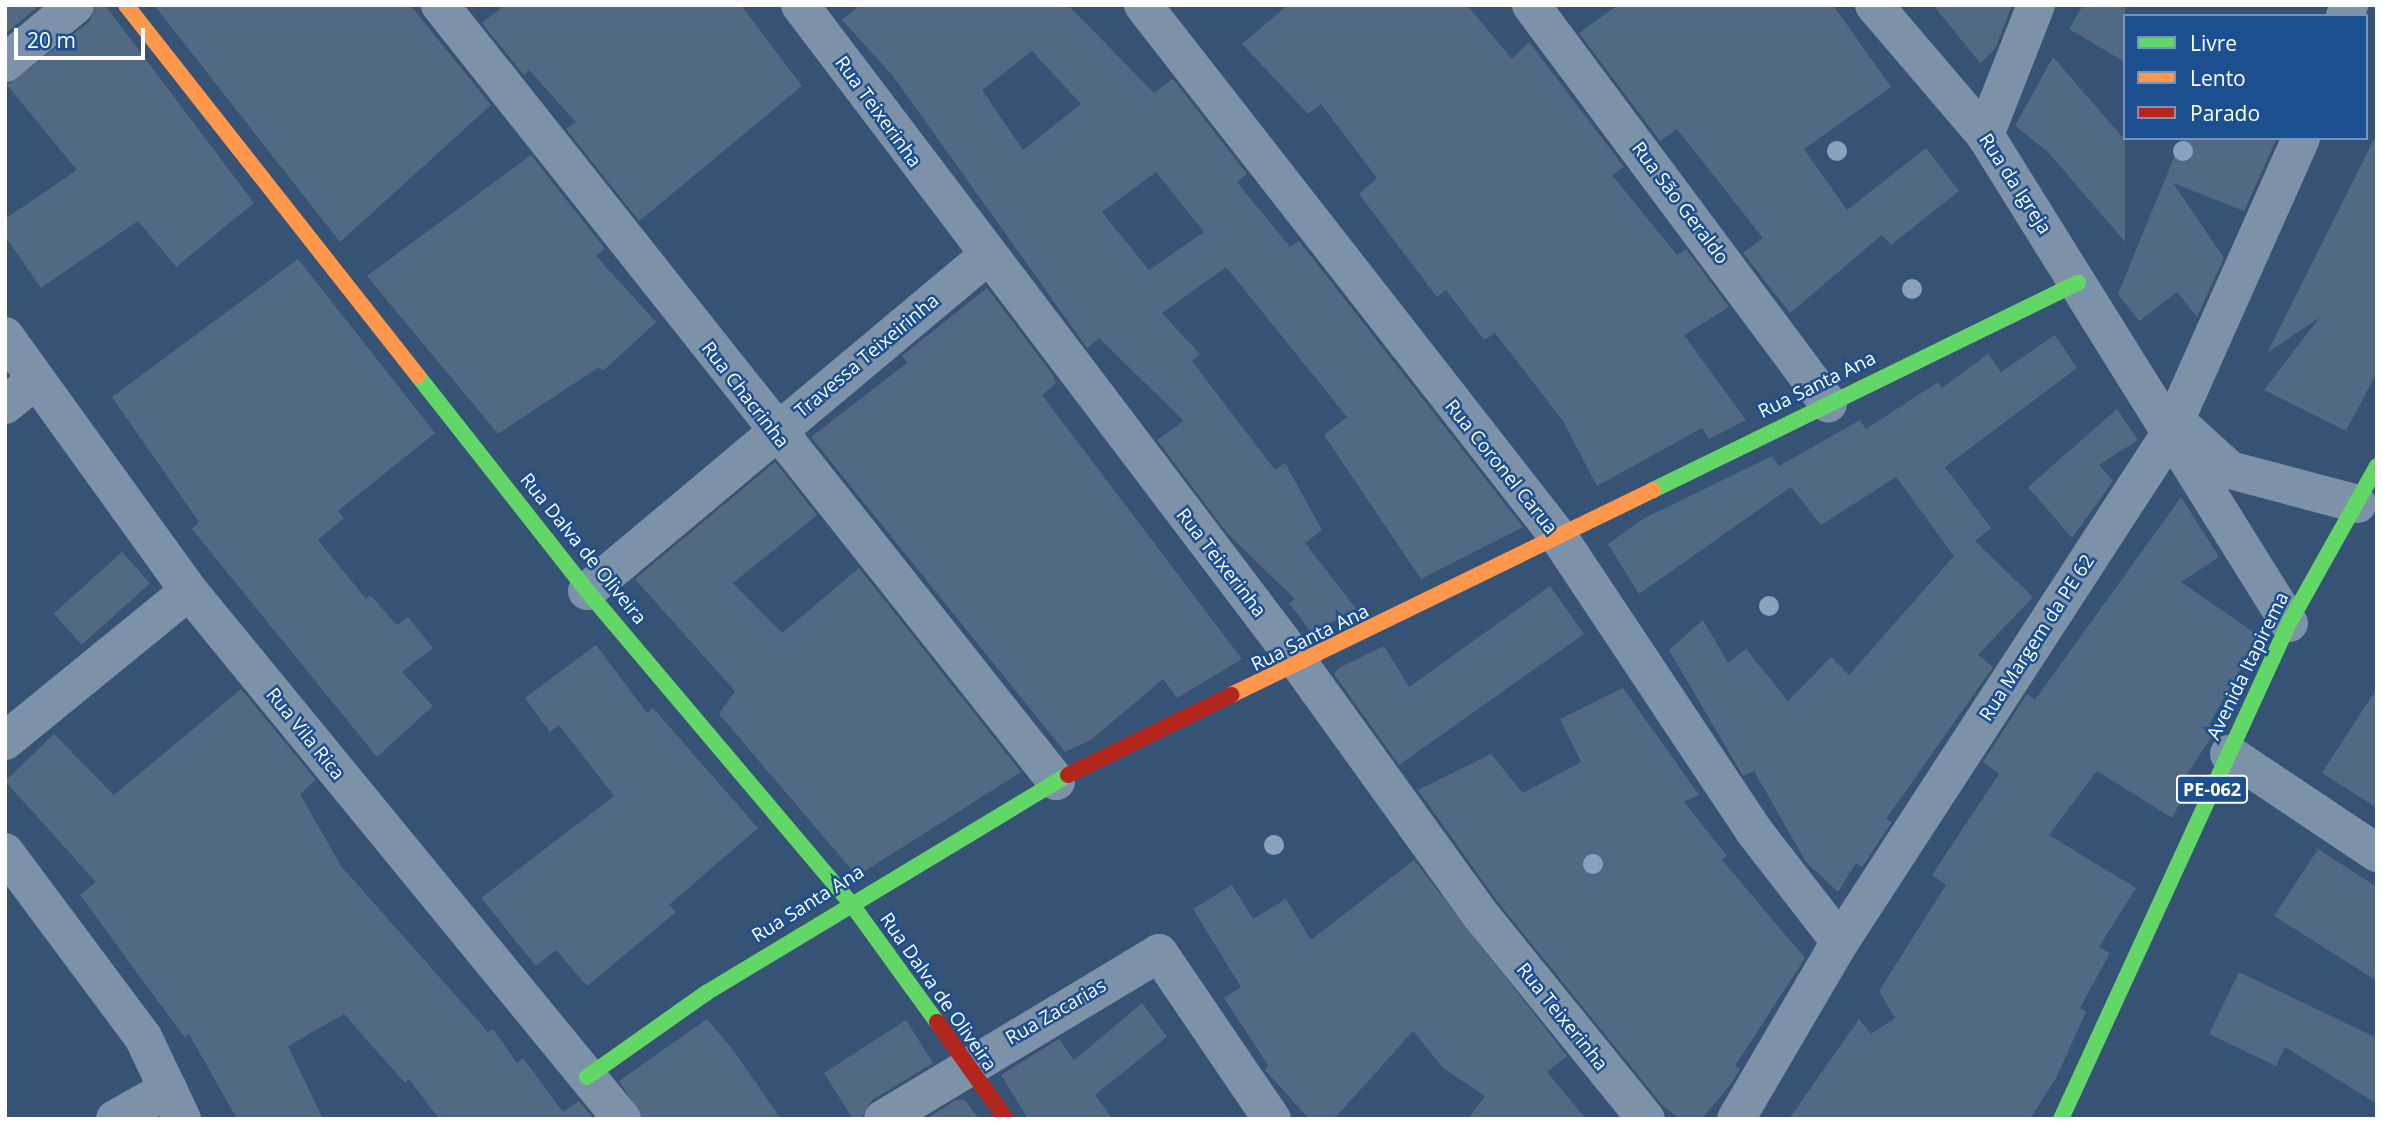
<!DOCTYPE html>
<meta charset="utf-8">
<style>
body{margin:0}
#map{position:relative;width:2382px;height:1124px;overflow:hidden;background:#365274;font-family:"Open Sans",sans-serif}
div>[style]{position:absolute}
.building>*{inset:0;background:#526984;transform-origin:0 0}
.street>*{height:38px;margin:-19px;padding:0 19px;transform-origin:19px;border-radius:19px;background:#7d92a8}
.fast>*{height:16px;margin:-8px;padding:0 8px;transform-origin:8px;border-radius:8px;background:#63d668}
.slow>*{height:16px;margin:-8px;padding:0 8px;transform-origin:8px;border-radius:8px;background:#ff974d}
.jam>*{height:16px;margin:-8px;padding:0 8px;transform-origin:8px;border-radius:8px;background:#b3261e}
.trees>*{width:20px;height:20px;margin:-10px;border-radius:50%;background:#8aa2be}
span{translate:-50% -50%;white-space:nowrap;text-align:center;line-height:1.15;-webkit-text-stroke:5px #1b4f8f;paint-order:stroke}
.shield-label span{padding:2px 5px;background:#1b4f8f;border:2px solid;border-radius:5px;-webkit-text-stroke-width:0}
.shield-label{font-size:18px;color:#fff;font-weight:700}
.street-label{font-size:19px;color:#fff}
.frame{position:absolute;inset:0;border:7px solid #fff;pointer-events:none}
.legend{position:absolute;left:2123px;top:14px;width:245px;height:126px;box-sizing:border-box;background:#1b4f8f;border:2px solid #7695bc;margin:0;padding:9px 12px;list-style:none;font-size:21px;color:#fff}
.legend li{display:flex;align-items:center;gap:14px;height:35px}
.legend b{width:35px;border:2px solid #7695bc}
.scale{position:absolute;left:14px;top:28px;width:131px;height:32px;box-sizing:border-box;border:4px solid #fff;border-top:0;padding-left:9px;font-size:21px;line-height:24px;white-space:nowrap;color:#fff;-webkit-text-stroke:5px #1b4f8f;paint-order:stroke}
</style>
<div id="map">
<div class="building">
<div style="clip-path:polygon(5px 5px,40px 5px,5px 34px)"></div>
<div style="clip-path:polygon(96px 5px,105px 5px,254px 203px,176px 267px,138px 221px,41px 288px,5px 236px,5px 219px,77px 170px,7px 85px,89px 22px)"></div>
<div style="clip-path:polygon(154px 5px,410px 5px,491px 105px,340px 242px)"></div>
<div style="clip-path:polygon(505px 5px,741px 5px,802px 86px,639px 221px,566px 129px,576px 122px,529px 70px,524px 75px,482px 23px)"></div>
<div style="clip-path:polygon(evenodd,860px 5px,1068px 5px,1154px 93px,1173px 79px,1247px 174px,1237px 182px,1290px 247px,1299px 241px,1523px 527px,1421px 579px,1324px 435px,1347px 417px,1226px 267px,1162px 313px,1200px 354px,1192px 361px,1275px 470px,1285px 463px,1322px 530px,1305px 543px,1357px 610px,1311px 632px,1289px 603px,1295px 599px,1227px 533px,1157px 440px,1184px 421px,1099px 338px,1087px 348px,893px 76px,842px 20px,860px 5px,1032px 51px,1081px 104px,1023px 150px,982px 90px,1032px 51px,860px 5px,1156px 172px,1204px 232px,1149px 270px,1102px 212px,1156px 172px)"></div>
<div style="clip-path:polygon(1288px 5px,1467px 5px,1512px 59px,1529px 42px,1624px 167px,1612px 175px,1677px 255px,1686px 249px,1729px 307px,1684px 335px,1746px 420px,1709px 439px,1702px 428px,1597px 486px,1563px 421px,1495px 333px,1484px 340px,1446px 290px,1437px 297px,1359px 194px,1377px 178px,1321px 104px,1308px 114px,1242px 44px)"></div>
<div style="clip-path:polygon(1618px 5px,1833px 5px,1891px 87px,1804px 149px,1847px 210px,1926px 148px,1959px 191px,1891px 245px,1882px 235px,1790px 313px,1743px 253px,1763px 238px,1677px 129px,1660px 141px,1579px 33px)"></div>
<div style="clip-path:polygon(1933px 5px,2012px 5px,1995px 49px,1980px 63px)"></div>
<div style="clip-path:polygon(2083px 5px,2125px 5px,2125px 62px,2069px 29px)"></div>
<div style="clip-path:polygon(2053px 57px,2125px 140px,2125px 242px,2048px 152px,2015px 126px)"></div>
<div style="clip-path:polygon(2377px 133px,2377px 372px,2346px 431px,2264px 390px,2320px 317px,2267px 353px)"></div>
<div style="clip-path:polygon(2182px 138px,2277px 138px,2244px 211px,2173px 183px,2224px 258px,2197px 317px,2177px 292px,2139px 321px,2118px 294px)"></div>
<div style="clip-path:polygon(531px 155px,605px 249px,596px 256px,656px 322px,603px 371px,599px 367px,498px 434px,367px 276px)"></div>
<div style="clip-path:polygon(298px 259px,435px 433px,338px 511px,344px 518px,318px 540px,366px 599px,370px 595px,397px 625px,408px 617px,433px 648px,402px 672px,433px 706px,377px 757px,192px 529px,199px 522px,112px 397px)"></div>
<div style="clip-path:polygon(987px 288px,1053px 375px,1056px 383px,1042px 395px,1242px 659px,1177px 698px,1163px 679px,1091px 740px,1065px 752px,811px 437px,907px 363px,902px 356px)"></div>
<div style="clip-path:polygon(2055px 335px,2077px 368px,1945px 467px,1991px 528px,1975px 541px,2033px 597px,1978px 655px,1993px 667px,1886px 819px,1892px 822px,1862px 867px,1856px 863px,1838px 892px,1806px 862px,1754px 771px,1743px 776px,1669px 650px,1703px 620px,1728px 663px,1746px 649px,1788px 701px,1831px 657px,1849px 675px,1954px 556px,1896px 477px,1821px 525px,1791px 487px,1639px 594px,1608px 544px,1643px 519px,1772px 456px,1779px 466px,1860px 420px,1866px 429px,1938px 382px,1942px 388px,1988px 354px,2001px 372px)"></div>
<div style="clip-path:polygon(2117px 409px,2138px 440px,2099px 465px,2113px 481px,2072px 538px,2028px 487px)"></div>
<div style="clip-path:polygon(775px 462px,817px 515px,733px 583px,782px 633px,859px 568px,1021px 772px,857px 876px,719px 714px,735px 691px,635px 579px)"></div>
<div style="clip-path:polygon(2181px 497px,2219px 557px,2181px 582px,2259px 636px,2209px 725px,2216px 730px,2187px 774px,2194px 778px,2172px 818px,2097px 771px,2049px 835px,2136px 888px,2099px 947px,2110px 953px,2080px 1008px,2086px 1012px,2056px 1078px,2030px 1119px,1789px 1119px,1859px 1019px,1871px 1034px,1895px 1018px,1879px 991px,1946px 885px,1932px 875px,1999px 774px,1983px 762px,2027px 694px,2035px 700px)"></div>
<div style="left:122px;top:552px;width:42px;height:92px;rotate:48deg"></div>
<div style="clip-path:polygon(1550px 586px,1584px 634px,1399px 765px,1334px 674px,1339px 668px,1384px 646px,1409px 687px)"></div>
<div style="clip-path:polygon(596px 645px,647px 713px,653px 708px,758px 828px,669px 905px,676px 912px,587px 986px,556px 950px,536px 966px,481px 898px,614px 796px,559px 725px,550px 732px,525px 698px)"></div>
<div style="clip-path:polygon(1623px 688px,1699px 795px,1684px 802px,1727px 856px,1722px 860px,1805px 958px,1735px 1066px,1740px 1069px,1733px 1081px,1702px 1119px,1680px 1119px,1663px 1106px,1496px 900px,1418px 790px,1491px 754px,1523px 793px,1581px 762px,1560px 719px)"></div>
<div style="clip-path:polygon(2377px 688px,2377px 808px,2322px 773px)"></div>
<div style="clip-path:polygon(241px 689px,316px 780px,300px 794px,341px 866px,488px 1032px,493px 1029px,517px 1063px,523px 1058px,563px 1112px,579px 1101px,594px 1119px,439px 1119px,409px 1079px,405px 1083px,344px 1014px,288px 1046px,323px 1119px,237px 1119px,189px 1034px,185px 1038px,80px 895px,96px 882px,5px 781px,54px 734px,114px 795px)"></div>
<div style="clip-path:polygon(2318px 849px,2377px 887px,2377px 981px,2274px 916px)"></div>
<div style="clip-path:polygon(1414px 860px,1567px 1056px,1547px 1072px,1586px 1119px,1468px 1119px,1485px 1096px,1443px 1068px,1413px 1031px,1334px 1119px,1309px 1119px,1265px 1070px,1268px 1065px,1224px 998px,1241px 987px,1193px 909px,1232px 885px,1253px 919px,1286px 899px,1311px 940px)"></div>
<div style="clip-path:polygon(2239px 972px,2377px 1038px,2377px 1104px,2285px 1047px,2276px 1066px,2209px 1034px)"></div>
<div style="clip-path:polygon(1142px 1003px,1167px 1037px,1095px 1095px,1113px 1119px,1028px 1119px,1001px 1075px,1059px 1039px,1074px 1060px)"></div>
<div style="clip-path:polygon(707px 1019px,733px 1050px,781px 1119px,643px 1119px,619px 1081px)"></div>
<div style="clip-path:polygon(906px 1020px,933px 1063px,872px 1100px,861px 1119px,853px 1119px,824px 1073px)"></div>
<div style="clip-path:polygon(956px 1100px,965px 1100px,979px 1119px,926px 1119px)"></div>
</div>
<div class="street">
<div style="left:440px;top:5px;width:991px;rotate:51.56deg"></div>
<div style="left:800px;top:5px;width:829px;rotate:52.84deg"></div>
<div style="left:1301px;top:666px;width:304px;rotate:54.2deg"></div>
<div style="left:1479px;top:913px;width:265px;rotate:51deg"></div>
<div style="left:1143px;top:5px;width:678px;rotate:52.01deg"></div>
<div style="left:1560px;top:539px;width:351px;rotate:56.4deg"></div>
<div style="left:1754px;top:831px;width:140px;rotate:52.2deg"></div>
<div style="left:1531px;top:5px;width:497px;rotate:53.3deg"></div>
<div style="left:1874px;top:5px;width:171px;rotate:49.5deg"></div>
<div style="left:1985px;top:135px;width:575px;rotate:58.08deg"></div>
<div style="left:2345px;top:16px;width:12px;rotate:-70deg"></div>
<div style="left:5px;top:63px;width:91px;rotate:-39.6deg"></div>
<div style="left:1985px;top:135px;width:140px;rotate:-68.6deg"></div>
<div style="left:5px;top:336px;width:314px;rotate:54.2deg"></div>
<div style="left:189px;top:591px;width:683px;rotate:50.65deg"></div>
<div style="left:5px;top:405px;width:40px;rotate:-39deg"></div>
<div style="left:2175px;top:420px;width:74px;rotate:42.3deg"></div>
<div style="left:2230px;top:470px;width:132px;rotate:14.9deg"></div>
<div style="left:587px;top:591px;width:520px;rotate:-39.93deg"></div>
<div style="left:5px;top:741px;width:237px;rotate:-39.2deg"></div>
<div style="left:2229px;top:754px;width:178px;rotate:33.8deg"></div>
<div style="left:5px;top:852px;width:231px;rotate:53.3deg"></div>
<div style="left:143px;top:1037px;width:91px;rotate:64.6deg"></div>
<div style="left:115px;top:1119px;width:61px;rotate:-29.5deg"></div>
<div style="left:883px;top:1119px;width:322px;rotate:-31deg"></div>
<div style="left:1159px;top:953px;width:201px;rotate:55.8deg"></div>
<div style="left:1736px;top:1119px;width:205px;rotate:-59.6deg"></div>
<div style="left:1840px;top:942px;width:602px;rotate:-57deg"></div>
<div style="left:2168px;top:437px;width:327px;rotate:-66deg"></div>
</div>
<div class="fast">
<div style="left:418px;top:376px;width:273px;rotate:51.8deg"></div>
<div style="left:587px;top:591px;width:407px;rotate:49.8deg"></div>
<div style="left:850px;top:902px;width:148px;rotate:54.1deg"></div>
<div style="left:1653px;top:490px;width:473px;rotate:-26deg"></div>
<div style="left:587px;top:1077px;width:146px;rotate:-35.2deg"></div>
<div style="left:706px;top:993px;width:423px;rotate:-31.1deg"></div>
<div style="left:2061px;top:1119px;width:546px;rotate:-65.31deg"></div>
<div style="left:2289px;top:623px;width:180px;rotate:-60.7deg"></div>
</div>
<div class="slow">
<div style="left:126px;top:5px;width:472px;rotate:51.8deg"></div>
<div style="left:1231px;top:695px;width:469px;rotate:-25.9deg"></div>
</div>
<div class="jam">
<div style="left:1068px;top:775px;width:182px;rotate:-26.1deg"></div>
<div style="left:937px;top:1022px;width:119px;rotate:54.6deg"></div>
</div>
<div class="trees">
<div style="left:1837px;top:151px"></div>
<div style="left:2183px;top:151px"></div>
<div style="left:1912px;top:289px"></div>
<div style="left:1769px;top:606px"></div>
<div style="left:1274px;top:845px"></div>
<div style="left:1593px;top:864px"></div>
</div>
<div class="shield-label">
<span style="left:2212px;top:789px">PE-062</span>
</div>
<div class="street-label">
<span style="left:878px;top:112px;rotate:54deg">Rua Teixerinha</span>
<span style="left:2015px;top:184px;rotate:57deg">Rua da Igreja</span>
<span style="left:1680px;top:203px;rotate:53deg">Rua São Geraldo</span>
<span style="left:867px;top:356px;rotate:-40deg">Travessa Teixeirinha</span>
<span style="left:1817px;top:385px;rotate:-26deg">Rua Santa Ana</span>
<span style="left:745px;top:395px;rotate:52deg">Rua Chacrinha</span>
<span style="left:1501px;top:467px;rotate:51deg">Rua Coronel Carua</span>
<span style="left:583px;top:549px;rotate:51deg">Rua Dalva de Oliveira</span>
<span style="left:1221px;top:563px;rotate:52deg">Rua Teixerinha</span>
<span style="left:1310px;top:638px;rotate:-26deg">Rua Santa Ana</span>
<span style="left:2037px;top:638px;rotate:-57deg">Rua Margem da PE 62</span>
<span style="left:2248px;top:666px;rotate:-64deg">Avenida Itapirema</span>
<span style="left:305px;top:734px;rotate:51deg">Rua Vila Rica</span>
<span style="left:808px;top:904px;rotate:-32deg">Rua Santa Ana</span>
<span style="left:938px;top:992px;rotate:55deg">Rua Dalva de Oliveira</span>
<span style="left:1056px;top:1012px;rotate:-30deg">Rua Zacarias</span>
<span style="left:1562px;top:1017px;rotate:51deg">Rua Teixerinha</span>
</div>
<div class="frame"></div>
<ul class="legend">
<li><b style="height:9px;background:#63d668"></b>Livre</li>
<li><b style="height:9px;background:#ff974d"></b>Lento</li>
<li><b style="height:9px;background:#b3261e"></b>Parado</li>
</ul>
<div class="scale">20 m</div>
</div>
